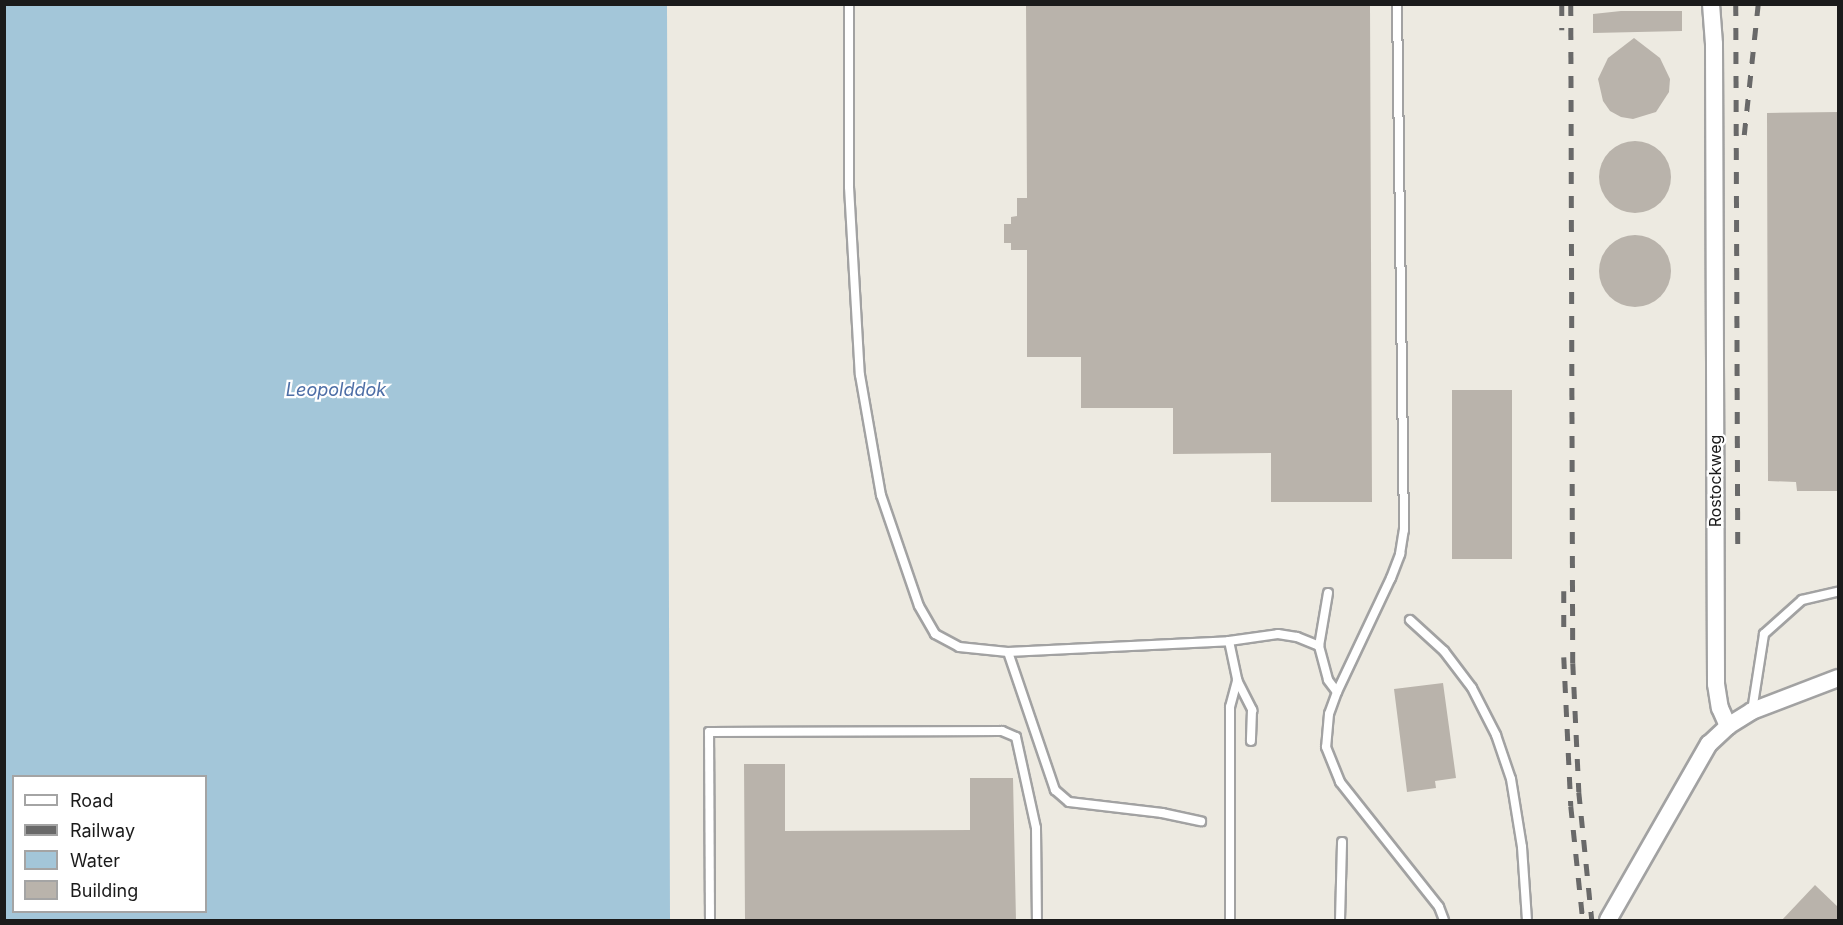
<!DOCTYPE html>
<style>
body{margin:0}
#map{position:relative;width:1843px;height:925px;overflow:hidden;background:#edeae1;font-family:Inter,sans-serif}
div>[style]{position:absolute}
.water>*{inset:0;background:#a3c6d9}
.building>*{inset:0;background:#b9b3ab;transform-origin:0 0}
.round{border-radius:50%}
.roads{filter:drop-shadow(2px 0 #a2a2a2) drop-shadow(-2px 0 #a2a2a2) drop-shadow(0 2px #a2a2a2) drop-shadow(0 -2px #a2a2a2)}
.lane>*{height:8px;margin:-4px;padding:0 4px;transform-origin:4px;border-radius:4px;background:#fff}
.street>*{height:16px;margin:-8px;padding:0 8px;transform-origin:8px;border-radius:8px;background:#fff}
.rail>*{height:4.5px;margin-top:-2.25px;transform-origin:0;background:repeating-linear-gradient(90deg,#696969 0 12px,transparent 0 24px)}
span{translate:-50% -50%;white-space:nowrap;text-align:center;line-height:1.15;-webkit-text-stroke:4.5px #fff;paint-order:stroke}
.street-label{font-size:16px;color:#1b1b1b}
.water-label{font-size:18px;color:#4d6ea6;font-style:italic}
.frame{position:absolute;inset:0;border:6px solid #1b1b1b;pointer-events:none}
.legend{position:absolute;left:12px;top:775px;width:195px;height:138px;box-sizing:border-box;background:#fff;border:2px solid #a4a4a4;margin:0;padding:8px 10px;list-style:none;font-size:18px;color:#1b1b1b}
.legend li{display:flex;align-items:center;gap:12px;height:30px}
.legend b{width:30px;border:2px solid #a4a4a4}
</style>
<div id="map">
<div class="water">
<div style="clip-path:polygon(evenodd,5px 4px,667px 5px,670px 920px,5px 920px,5px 4px,14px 776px,206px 776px,206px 912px,14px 912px,14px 776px)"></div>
</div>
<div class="building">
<div style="clip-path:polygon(1026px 4px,1370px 4px,1372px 502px,1271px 502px,1271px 453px,1173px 454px,1173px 408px,1081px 408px,1081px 357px,1027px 357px,1027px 250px,1011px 250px,1011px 243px,1004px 243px,1004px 224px,1011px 224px,1011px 217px,1017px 216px,1017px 198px,1027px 198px)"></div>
<div style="clip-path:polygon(1621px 11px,1682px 11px,1682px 31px,1593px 33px,1593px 14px)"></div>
<div style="clip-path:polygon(1634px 38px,1660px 58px,1670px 79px,1669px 92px,1656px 112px,1633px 119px,1621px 117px,1610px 111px,1603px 101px,1598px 79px,1608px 58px)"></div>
<div style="clip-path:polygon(1839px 112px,1839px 491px,1797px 491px,1796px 482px,1768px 481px,1767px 113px)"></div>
<div class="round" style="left:1599px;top:141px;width:72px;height:72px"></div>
<div class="round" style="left:1599px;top:235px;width:72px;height:72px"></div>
<div style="left:1452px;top:390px;width:60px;height:169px"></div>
<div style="clip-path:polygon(1443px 683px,1456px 778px,1435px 781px,1436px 788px,1407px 792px,1394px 689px)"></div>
<div style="clip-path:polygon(744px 764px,785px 764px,785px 831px,970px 830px,970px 778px,1013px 778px,1016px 921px,745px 921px)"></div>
<div style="clip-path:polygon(1815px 885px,1839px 908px,1839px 921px,1781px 921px)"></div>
</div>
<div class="roads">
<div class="lane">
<div style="left:849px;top:4px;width:183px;rotate:90deg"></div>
<div style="left:849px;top:187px;width:188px;rotate:86.7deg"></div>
<div style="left:860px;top:375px;width:122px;rotate:80.1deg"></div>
<div style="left:881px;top:495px;width:117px;rotate:71.1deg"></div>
<div style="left:919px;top:606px;width:32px;rotate:60deg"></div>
<div style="left:935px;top:634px;width:27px;rotate:28deg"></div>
<div style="left:959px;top:647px;width:49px;rotate:5.8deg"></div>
<div style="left:1008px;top:652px;width:221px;rotate:-2.8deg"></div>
<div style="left:1229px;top:641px;width:49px;rotate:-8.1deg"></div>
<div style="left:1278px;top:634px;width:19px;rotate:9deg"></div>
<div style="left:1297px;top:637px;width:24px;rotate:22deg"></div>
<div style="left:1328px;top:593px;width:54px;rotate:99.6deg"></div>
<div style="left:1319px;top:646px;width:35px;rotate:75deg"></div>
<div style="left:1328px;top:680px;width:15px;rotate:53deg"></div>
<div style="left:1337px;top:692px;width:23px;rotate:110deg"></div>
<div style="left:1329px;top:714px;width:33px;rotate:95deg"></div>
<div style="left:1326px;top:747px;width:38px;rotate:68deg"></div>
<div style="left:1340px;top:782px;width:159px;rotate:51.6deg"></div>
<div style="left:1439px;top:907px;width:14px;rotate:69deg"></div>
<div style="left:1410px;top:620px;width:46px;rotate:42.4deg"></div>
<div style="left:1444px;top:651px;width:46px;rotate:52.9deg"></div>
<div style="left:1472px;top:688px;width:53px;rotate:62.9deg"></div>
<div style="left:1496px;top:735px;width:46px;rotate:71.2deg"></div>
<div style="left:1511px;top:779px;width:69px;rotate:80.8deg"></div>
<div style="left:1522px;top:847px;width:73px;rotate:86.1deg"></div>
<div style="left:1229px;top:641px;width:40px;rotate:78deg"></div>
<div style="left:1237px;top:680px;width:34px;rotate:63deg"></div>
<div style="left:1252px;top:710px;width:31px;rotate:92deg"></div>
<div style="left:1008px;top:652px;width:146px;rotate:71.2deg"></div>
<div style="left:1055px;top:790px;width:18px;rotate:41deg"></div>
<div style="left:1069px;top:802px;width:94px;rotate:6.7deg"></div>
<div style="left:1162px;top:813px;width:40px;rotate:12deg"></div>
<div style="left:1337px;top:692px;width:126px;rotate:-64.7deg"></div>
<div style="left:1391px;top:578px;width:26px;rotate:-69deg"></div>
<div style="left:1400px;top:554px;width:24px;rotate:-81deg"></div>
<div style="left:1404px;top:530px;width:526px;rotate:-90.76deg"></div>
<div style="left:1752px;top:711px;width:78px;rotate:-81.1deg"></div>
<div style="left:1764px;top:634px;width:51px;rotate:-41.8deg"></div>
<div style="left:1802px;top:600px;width:37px;rotate:-13deg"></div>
<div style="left:710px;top:920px;width:188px;rotate:-90.3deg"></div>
<div style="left:709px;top:732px;width:293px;rotate:-0.2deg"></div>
<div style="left:1002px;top:731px;width:15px;rotate:23deg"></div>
<div style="left:1016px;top:737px;width:93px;rotate:77.6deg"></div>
<div style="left:1036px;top:828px;width:92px;rotate:89.4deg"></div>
<div style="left:1230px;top:920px;width:213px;rotate:-90deg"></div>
<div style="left:1230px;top:707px;width:28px;rotate:-75deg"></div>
<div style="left:1340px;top:920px;width:78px;rotate:-88.5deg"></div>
</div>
<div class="street">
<div style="left:1711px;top:4px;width:40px;rotate:85.7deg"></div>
<div style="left:1714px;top:44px;width:640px;rotate:89.82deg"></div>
<div style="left:1716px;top:684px;width:24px;rotate:81deg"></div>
<div style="left:1720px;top:708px;width:20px;rotate:66deg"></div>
<div style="left:1608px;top:920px;width:203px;rotate:-60.2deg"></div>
<div style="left:1709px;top:744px;width:26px;rotate:-43deg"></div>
<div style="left:1728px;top:726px;width:28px;rotate:-32deg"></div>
<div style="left:1752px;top:711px;width:92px;rotate:-21deg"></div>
</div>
</div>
<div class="rail">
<div style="left:1562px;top:4px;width:26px;rotate:90deg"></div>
<div style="left:1571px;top:4px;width:659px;rotate:89.83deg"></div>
<div style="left:1573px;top:663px;width:129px;rotate:87.3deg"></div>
<div style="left:1579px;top:792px;width:129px;rotate:84.2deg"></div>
<div style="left:1736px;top:4px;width:551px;rotate:89.79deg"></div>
<div style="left:1744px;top:135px;width:132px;rotate:-83.9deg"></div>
<div style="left:1564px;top:591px;width:42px;rotate:90deg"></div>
<div style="left:1564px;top:657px;width:149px;rotate:87.3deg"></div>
<div style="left:1571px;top:806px;width:115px;rotate:84deg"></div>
</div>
<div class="street-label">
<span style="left:1715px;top:481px;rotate:-90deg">Rostockweg</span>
</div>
<div class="water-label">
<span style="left:336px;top:390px">Leopolddok</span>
</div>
<div class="frame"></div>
<ul class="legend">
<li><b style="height:8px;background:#fff"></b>Road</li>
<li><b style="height:8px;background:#696969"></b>Railway</li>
<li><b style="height:16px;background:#a3c6d9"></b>Water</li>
<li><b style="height:16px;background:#b9b3ab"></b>Building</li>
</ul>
</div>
